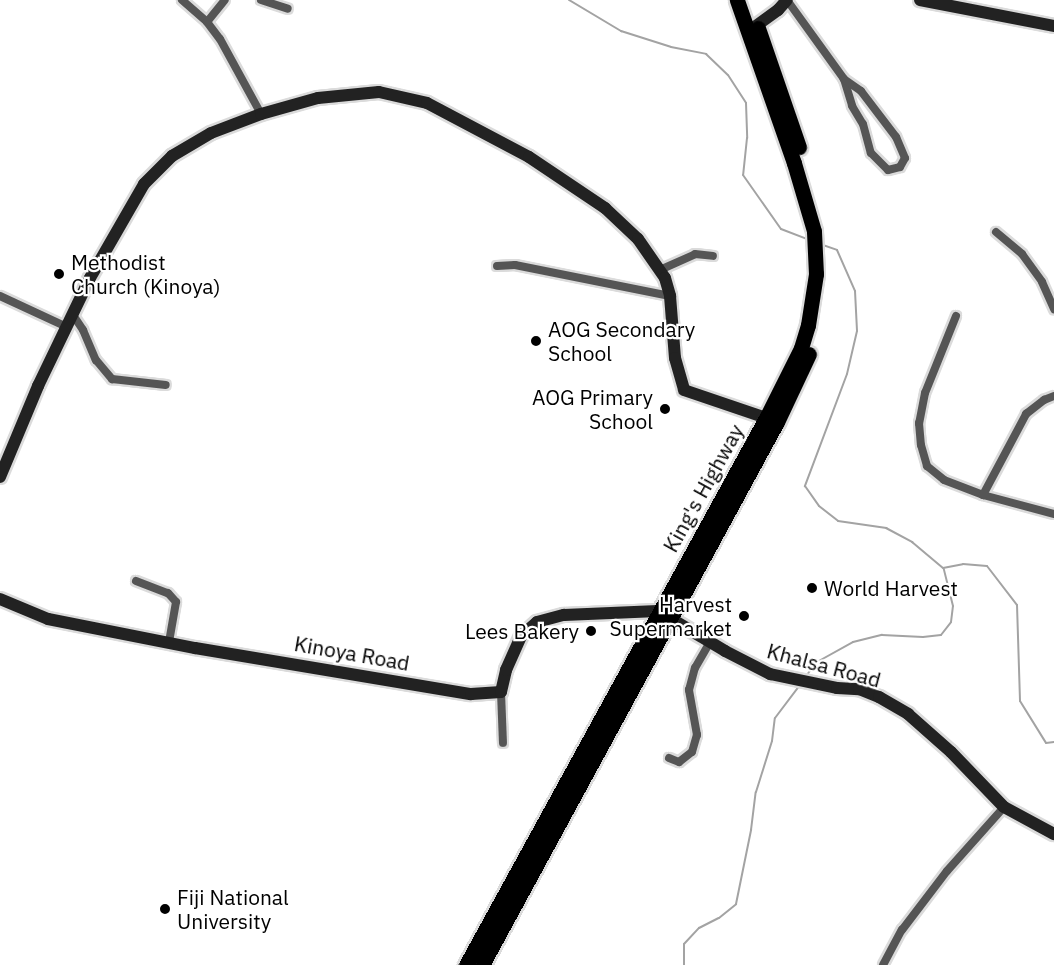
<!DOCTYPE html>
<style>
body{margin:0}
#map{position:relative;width:1054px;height:965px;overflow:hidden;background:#fff;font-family:"IBM Plex Sans",sans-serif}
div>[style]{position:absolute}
.stream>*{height:2px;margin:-1px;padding:0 1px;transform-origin:1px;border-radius:1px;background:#a3a3a3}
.roads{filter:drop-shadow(2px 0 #dbdbdb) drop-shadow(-2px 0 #dbdbdb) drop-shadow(0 2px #dbdbdb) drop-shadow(0 -2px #dbdbdb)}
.street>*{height:8px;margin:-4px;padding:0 4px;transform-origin:4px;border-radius:4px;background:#555}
.secondary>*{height:12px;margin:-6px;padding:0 6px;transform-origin:6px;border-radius:6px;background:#222}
.highway>*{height:15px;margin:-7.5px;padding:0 7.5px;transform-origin:7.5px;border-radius:7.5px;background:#000}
.dots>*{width:16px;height:16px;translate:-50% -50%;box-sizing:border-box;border:3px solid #fff;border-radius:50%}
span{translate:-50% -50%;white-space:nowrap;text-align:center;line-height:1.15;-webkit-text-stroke:4.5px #fff;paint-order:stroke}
.poi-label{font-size:21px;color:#000}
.left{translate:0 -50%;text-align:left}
.right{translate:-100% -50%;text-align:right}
.street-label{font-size:21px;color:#000}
</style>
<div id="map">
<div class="stream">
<div style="left:569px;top:0;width:61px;rotate:30.8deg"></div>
<div style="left:621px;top:31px;width:52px;rotate:17.7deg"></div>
<div style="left:671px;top:47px;width:36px;rotate:11deg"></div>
<div style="left:706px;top:54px;width:30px;rotate:44deg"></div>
<div style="left:728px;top:75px;width:33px;rotate:57deg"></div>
<div style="left:746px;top:103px;width:35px;rotate:88deg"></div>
<div style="left:747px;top:138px;width:37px;rotate:96deg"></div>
<div style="left:743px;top:175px;width:66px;rotate:54.9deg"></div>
<div style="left:781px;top:229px;width:31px;rotate:21deg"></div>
<div style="left:820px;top:244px;width:18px;rotate:19deg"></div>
<div style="left:837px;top:250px;width:45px;rotate:66.3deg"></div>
<div style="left:855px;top:291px;width:40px;rotate:87.1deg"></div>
<div style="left:857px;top:331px;width:44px;rotate:103.1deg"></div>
<div style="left:847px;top:374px;width:120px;rotate:110.6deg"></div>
<div style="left:805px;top:486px;width:24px;rotate:55deg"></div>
<div style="left:819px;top:506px;width:24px;rotate:38deg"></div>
<div style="left:838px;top:521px;width:49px;rotate:8.3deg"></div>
<div style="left:886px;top:528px;width:30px;rotate:28deg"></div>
<div style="left:912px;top:542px;width:40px;rotate:40deg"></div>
<div style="left:943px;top:568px;width:20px;rotate:-11deg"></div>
<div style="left:963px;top:564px;width:24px;rotate:5deg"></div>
<div style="left:987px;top:566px;width:49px;rotate:52.4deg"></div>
<div style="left:1017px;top:605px;width:96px;rotate:88.2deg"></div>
<div style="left:1020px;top:701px;width:49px;rotate:58.2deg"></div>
<div style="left:1046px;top:743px;width:8px;rotate:-7deg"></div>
<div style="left:806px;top:676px;width:18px;rotate:-52deg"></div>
<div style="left:817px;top:662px;width:41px;rotate:-29.1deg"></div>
<div style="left:853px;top:642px;width:30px;rotate:-14deg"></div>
<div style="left:882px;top:635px;width:41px;rotate:2.8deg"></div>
<div style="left:923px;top:637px;width:18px;rotate:-6deg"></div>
<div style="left:941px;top:635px;width:16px;rotate:-52deg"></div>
<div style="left:951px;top:622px;width:16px;rotate:-83deg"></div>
<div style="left:953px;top:606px;width:38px;rotate:-104deg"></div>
<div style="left:684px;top:965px;width:21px;rotate:-90deg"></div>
<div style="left:684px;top:944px;width:22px;rotate:-47deg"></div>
<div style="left:699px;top:928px;width:22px;rotate:-27deg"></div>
<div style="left:719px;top:918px;width:22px;rotate:-39deg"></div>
<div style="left:736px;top:904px;width:76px;rotate:-78.5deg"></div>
<div style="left:751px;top:830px;width:38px;rotate:-83deg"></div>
<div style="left:756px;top:792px;width:53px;rotate:-72.6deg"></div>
<div style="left:772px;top:741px;width:23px;rotate:-83deg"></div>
<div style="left:775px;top:718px;width:40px;rotate:-53deg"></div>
</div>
<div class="roads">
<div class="street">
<div style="left:182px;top:0;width:33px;rotate:41deg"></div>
<div style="left:207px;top:22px;width:21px;rotate:53deg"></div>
<div style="left:220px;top:39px;width:85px;rotate:61.3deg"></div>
<div style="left:261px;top:0;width:28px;rotate:18deg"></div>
<div style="left:787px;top:0;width:97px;rotate:54.2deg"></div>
<div style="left:844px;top:79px;width:28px;rotate:73deg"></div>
<div style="left:852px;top:106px;width:21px;rotate:59deg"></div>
<div style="left:863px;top:124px;width:30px;rotate:75deg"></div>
<div style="left:871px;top:153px;width:24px;rotate:45deg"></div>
<div style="left:888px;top:170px;width:12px;rotate:-14deg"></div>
<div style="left:900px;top:167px;width:10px;rotate:-61deg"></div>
<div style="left:905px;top:158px;width:23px;rotate:-113deg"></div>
<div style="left:896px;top:137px;width:58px;rotate:-127.3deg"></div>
<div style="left:861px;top:91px;width:21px;rotate:-145deg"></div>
<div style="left:207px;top:22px;width:28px;rotate:-51deg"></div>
<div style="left:996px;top:232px;width:34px;rotate:40deg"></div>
<div style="left:1022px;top:254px;width:34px;rotate:54deg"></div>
<div style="left:1042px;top:282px;width:30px;rotate:66deg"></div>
<div style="left:497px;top:266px;width:18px;rotate:-3deg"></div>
<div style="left:515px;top:265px;width:158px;rotate:11.3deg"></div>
<div style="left:662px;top:269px;width:36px;rotate:-24deg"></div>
<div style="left:695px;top:254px;width:18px;rotate:6deg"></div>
<div style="left:0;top:296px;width:74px;rotate:24.8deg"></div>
<div style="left:73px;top:315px;width:18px;rotate:56deg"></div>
<div style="left:83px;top:330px;width:33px;rotate:67deg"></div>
<div style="left:96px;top:360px;width:25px;rotate:50deg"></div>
<div style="left:112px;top:379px;width:54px;rotate:6.3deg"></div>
<div style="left:956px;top:316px;width:83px;rotate:111.9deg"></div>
<div style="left:925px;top:393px;width:31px;rotate:101deg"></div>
<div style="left:919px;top:423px;width:22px;rotate:85deg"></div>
<div style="left:921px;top:445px;width:22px;rotate:74deg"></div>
<div style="left:927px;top:466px;width:22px;rotate:39deg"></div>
<div style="left:944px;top:480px;width:42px;rotate:21deg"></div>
<div style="left:983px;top:495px;width:73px;rotate:15deg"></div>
<div style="left:983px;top:495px;width:92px;rotate:-62deg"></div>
<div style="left:1026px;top:414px;width:23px;rotate:-38deg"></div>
<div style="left:1044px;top:400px;width:11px;rotate:-22deg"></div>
<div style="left:136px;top:581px;width:34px;rotate:21deg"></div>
<div style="left:168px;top:593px;width:12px;rotate:48deg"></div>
<div style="left:176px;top:602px;width:41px;rotate:99.9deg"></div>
<div style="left:501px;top:692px;width:51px;rotate:87.8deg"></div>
<div style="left:669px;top:758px;width:11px;rotate:22deg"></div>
<div style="left:679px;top:762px;width:16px;rotate:-38deg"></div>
<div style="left:692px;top:752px;width:18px;rotate:-74deg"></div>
<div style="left:697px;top:735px;width:46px;rotate:-100.1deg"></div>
<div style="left:689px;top:690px;width:23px;rotate:-75deg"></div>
<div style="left:695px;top:668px;width:30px;rotate:-60deg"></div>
<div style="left:883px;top:965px;width:40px;rotate:-62deg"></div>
<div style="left:902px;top:930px;width:74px;rotate:-52.7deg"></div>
<div style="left:947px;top:871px;width:86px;rotate:-48.3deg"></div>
</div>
<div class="secondary">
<div style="left:920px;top:0;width:136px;rotate:11deg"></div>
<div style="left:749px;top:31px;width:36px;rotate:-36deg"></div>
<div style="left:778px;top:10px;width:13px;rotate:-48deg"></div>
<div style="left:0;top:477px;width:99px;rotate:-67.3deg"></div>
<div style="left:38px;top:386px;width:120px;rotate:-64.3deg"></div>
<div style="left:90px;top:278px;width:108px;rotate:-60.1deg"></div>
<div style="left:144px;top:184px;width:40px;rotate:-45deg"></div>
<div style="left:172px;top:156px;width:45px;rotate:-30.5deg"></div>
<div style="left:211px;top:133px;width:53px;rotate:-20.8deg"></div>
<div style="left:261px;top:114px;width:59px;rotate:-15.7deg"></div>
<div style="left:318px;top:98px;width:61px;rotate:-5.6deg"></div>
<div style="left:379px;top:92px;width:49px;rotate:12.9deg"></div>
<div style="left:427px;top:103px;width:115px;rotate:27.9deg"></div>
<div style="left:529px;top:157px;width:92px;rotate:33.9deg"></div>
<div style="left:605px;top:208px;width:45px;rotate:43.2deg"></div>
<div style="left:638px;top:239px;width:47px;rotate:55.3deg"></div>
<div style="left:665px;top:278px;width:19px;rotate:74deg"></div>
<div style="left:670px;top:296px;width:62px;rotate:85.4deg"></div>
<div style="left:675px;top:358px;width:33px;rotate:74deg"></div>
<div style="left:684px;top:390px;width:93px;rotate:18.8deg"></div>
<div style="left:0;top:599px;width:52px;rotate:22.6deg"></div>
<div style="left:48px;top:619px;width:150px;rotate:11.2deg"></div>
<div style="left:195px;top:648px;width:280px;rotate:9.5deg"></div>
<div style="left:471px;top:694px;width:30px;rotate:-4deg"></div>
<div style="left:501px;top:692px;width:23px;rotate:-77deg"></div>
<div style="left:506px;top:670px;width:37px;rotate:-66deg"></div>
<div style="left:521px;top:636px;width:21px;rotate:-41deg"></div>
<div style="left:537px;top:622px;width:28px;rotate:-15deg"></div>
<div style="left:564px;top:615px;width:94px;rotate:-2.4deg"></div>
<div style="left:658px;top:611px;width:78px;rotate:30.8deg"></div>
<div style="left:725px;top:651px;width:51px;rotate:27.1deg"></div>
<div style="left:770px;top:674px;width:68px;rotate:11.8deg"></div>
<div style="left:837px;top:688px;width:22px;rotate:3deg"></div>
<div style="left:859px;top:689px;width:22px;rotate:22deg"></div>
<div style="left:879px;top:697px;width:34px;rotate:30deg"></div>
<div style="left:908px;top:714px;width:57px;rotate:41.5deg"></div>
<div style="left:951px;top:752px;width:76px;rotate:46.1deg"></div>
<div style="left:1004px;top:807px;width:57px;rotate:28.4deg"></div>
</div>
<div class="highway">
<div style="left:758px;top:28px;width:126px;rotate:71deg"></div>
<div style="left:466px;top:965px;width:624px;rotate:-61.26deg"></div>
<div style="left:766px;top:418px;width:78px;rotate:-63.4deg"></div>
<div style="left:801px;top:348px;width:24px;rotate:-73deg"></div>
<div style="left:808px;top:325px;width:52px;rotate:-81.1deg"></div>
<div style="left:816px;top:274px;width:43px;rotate:-92.7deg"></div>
<div style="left:814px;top:231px;width:71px;rotate:-106.4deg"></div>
<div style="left:794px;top:163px;width:173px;rotate:-109.3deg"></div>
<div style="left:482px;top:965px;width:618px;rotate:-61.49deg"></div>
<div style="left:777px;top:422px;width:75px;rotate:-64.8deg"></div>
</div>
</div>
<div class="dots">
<div style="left:59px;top:274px;background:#000"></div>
<div style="left:536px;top:341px;background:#000"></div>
<div style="left:665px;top:409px;background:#000"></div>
<div style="left:812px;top:588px;background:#000"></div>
<div style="left:744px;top:616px;background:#000"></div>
<div style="left:591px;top:631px;background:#000"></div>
<div style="left:165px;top:909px;background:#000"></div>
</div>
<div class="poi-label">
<span class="left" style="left:71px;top:274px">Methodist<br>Church (Kinoya)</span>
<span class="left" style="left:548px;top:341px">AOG Secondary<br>School</span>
<span class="right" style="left:653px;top:409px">AOG Primary<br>School</span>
<span class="left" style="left:824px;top:588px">World Harvest</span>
<span class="right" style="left:732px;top:616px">Harvest<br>Supermarket</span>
<span class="right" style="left:579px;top:631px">Lees Bakery</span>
<span class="left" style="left:177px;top:909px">Fiji National<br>University</span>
</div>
<div class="street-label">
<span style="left:703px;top:488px;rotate:-61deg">King's Highway</span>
<span style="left:352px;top:653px;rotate:10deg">Kinoya Road</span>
<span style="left:824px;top:665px;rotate:15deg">Khalsa Road</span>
</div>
</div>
